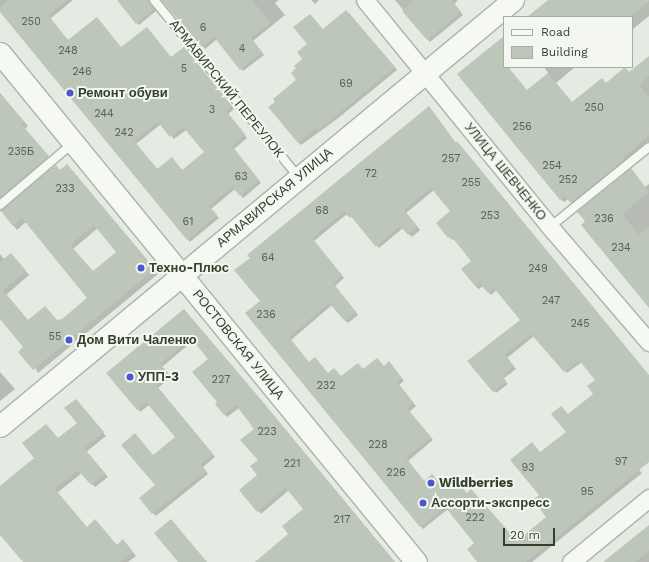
<!DOCTYPE html>
<meta charset="utf-8">
<style>
body{margin:0}
#map{position:relative;width:649px;height:562px;overflow:hidden;background:#e5eae2;font-family:"Work Sans",sans-serif}
div>[style]{position:absolute}
.shadow>*{inset:0;background:#0003}
.building>*{inset:0;background:#bdc7b9}
.roads{filter:drop-shadow(1px 0 #acb4a7) drop-shadow(-1px 0 #acb4a7) drop-shadow(0 1px #acb4a7) drop-shadow(0 -1px #acb4a7)}
.service>*{height:8px;margin:-4px;padding:0 4px;transform-origin:4px;border-radius:4px;background:#f6f8f4}
.minor>*{height:17px;margin:-8.5px;padding:0 8.5px;transform-origin:8.5px;border-radius:8.5px;background:#f6f8f4}
.tertiary>*{height:21px;margin:-10.5px;padding:0 10.5px;transform-origin:10.5px;border-radius:10.5px;background:#f6f8f4}
.dots>*{width:11px;height:11px;translate:-50% -50%;box-sizing:border-box;border:2px solid #f4f7f1;border-radius:50%}
span{translate:-50% -50%;white-space:nowrap;text-align:center;line-height:1.15;-webkit-text-stroke:4px #f4f7f1;paint-order:stroke}
.number-label{font-size:11px;color:#55624e}
.number-label span{-webkit-text-stroke-width:0}
.street-label{font-size:13px;color:#32412a}
.poi-label{font-size:13px;color:#32412a;font-weight:700}
.left{translate:0 -50%;text-align:left}
.legend{position:absolute;left:503px;top:16px;width:130px;height:52px;box-sizing:border-box;background:#f4f7f1;border:1px solid #a6aea1;margin:0;padding:5px 7px;list-style:none;font-size:12px;color:#32412a}
.legend li{display:flex;align-items:center;gap:8px;height:20px}
.legend b{width:20px;border:1px solid #a6aea1}
.scale{position:absolute;left:503px;top:528px;width:52px;height:18px;box-sizing:border-box;border:2px solid #32412a;border-top:0;padding-left:5px;font-size:12px;line-height:14px;white-space:nowrap;color:#32412a;-webkit-text-stroke:3px #f4f7f1;paint-order:stroke}
</style>
<div id="map">
<div class="shadow">
<div style="clip-path:polygon(evenodd,0 0,73px 0,50px 19px,69px 42px,171px 59px,187px 51px,234px 109px,228px 114px,247px 138px,234px 149px,261px 183px,243px 198px,235px 189px,211px 209px,219px 218px,190px 242px,0 10px,0 0,161px 124px,174px 139px,186px 130px,205px 152px,183px 171px,174px 161px,158px 170px,136px 144px,161px 124px)"></div>
<div style="clip-path:polygon(118px 0,153px 0,151px 1px,156px 11px,139px 25px)"></div>
<div style="clip-path:polygon(164px 0,279px 0,275px 3px,285px 15px,253px 41px,264px 55px,243px 71px,217px 39px,205px 49px)"></div>
<div style="clip-path:polygon(311px 0,319px 0,315px 4px)"></div>
<div style="clip-path:polygon(395px 0,458px 0,454px 4px,463px 15px,430px 42px)"></div>
<div style="clip-path:polygon(550px 0,649px 0,649px 16px,632px 30px,632px 17px,529px 17px)"></div>
<div style="clip-path:polygon(349px 13px,397px 70px,337px 119px,301px 145px,298px 142px,298px 80px,304px 59px,323px 30px)"></div>
<div style="clip-path:polygon(504px 37px,504px 67px,511px 67px,509px 69px,527px 92px,549px 74px,544px 67px,575px 67px,556px 83px,572px 103px,629px 73px,649px 57px,649px 144px,625px 161px,626px 163px,574px 206px,568px 199px,564px 202px,561px 199px,458px 75px)"></div>
<div style="clip-path:polygon(0 93px,28px 126px,25px 129px,52px 161px,0 208px)"></div>
<div style="clip-path:polygon(evenodd,456px 144px,649px 376px,649px 460px,638px 469px,642px 473px,532px 562px,478px 562px,476px 543px,448px 509px,423px 529px,246px 313px,261px 301px,236px 270px,456px 144px,434px 190px,451px 211px,437px 223px,452px 240px,454px 238px,473px 261px,476px 287px,479px 289px,483px 286px,491px 295px,497px 290px,522px 320px,469px 361px,494px 391px,496px 393px,508px 384px,503px 379px,516px 369px,507px 358px,534px 336px,567px 373px,582px 362px,597px 380px,595px 394px,568px 415px,567px 432px,540px 454px,540px 495px,548px 517px,517px 542px,467px 494px,444px 489px,425px 482px,408px 461px,433px 440px,409px 412px,416px 406px,399px 385px,404px 381px,391px 365px,341px 377px,328px 374px,309px 363px,291px 340px,332px 305px,348px 323px,358px 315px,335px 286px,344px 278px,314px 241px,347px 214px,350px 218px,352px 216px,379px 248px,403px 228px,412px 237px,420px 230px,406px 213px,434px 190px)"></div>
<div style="clip-path:polygon(evenodd,72px 170px,158px 274px,38px 373px,25px 347px,0 318px,0 254px,5px 260px,16px 259px,29px 275px,6px 295px,28px 321px,62px 320px,89px 298px,26px 222px,17px 230px,13px 225px,61px 171px,72px 170px,98px 228px,118px 252px,93px 272px,73px 249px,98px 228px)"></div>
<div style="clip-path:polygon(634px 173px,645px 187px,649px 184px,649px 307px,582px 225px)"></div>
<div style="clip-path:polygon(184px 310px,395px 562px,281px 562px,290px 534px,305px 509px,289px 490px,261px 514px,240px 490px,259px 475px,255px 429px,239px 408px,227px 417px,224px 414px,218px 402px,210px 359px,194px 340px,162px 367px,171px 377px,158px 388px,215px 457px,203px 467px,208px 474px,156px 516px,153px 513px,156px 485px,153px 456px,176px 437px,149px 405px,140px 412px,138px 409px)"></div>
<div style="clip-path:polygon(0 372px,15px 389px,0 401px)"></div>
<div style="clip-path:polygon(79px 403px,106px 436px,86px 452px,108px 477px,95px 487px,82px 473px,57px 493px,87px 528px,117px 546px,126px 544px,136px 556px,128px 562px,24px 562px,0 533px,0 489px,78px 423px)"></div>
<div style="clip-path:polygon(649px 527px,649px 562px,605px 562px)"></div>
</div>
<div class="building">
<div style="clip-path:polygon(evenodd,9px 0,67px 0,48px 15px,68px 40px,97px 17px,121px 47px,147px 27px,171px 57px,184px 47px,232px 106px,226px 111px,245px 134px,232px 146px,259px 180px,240px 196px,232px 187px,209px 206px,217px 215px,187px 240px,0 12px,0 8px,9px 0,158px 122px,170px 137px,183px 127px,204px 152px,182px 170px,172px 157px,157px 169px,134px 141px,158px 122px)"></div>
<div style="clip-path:polygon(117px 0,149px 0,154px 9px,136px 24px)"></div>
<div style="clip-path:polygon(161px 0,252px 0,270px 23px,251px 38px,262px 52px,240px 70px,214px 37px,202px 47px)"></div>
<div style="clip-path:polygon(414px 0,452px 0,461px 12px,427px 40px,402px 11px)"></div>
<div style="clip-path:polygon(548px 0,649px 0,649px 1px,630px 17px,527px 17px)"></div>
<div style="clip-path:polygon(346px 10px,395px 67px,319px 130px,316px 127px,298px 143px,268px 107px,275px 102px,273px 99px,296px 80px,291px 73px,296px 68px,294px 66px,302px 59px,297px 52px,307px 44px,293px 27px,310px 14px,323px 29px)"></div>
<div style="clip-path:polygon(504px 36px,504px 67px,508px 67px,527px 90px,548px 73px,572px 102px,602px 78px,606px 83px,625px 67px,629px 72px,649px 56px,649px 76px,639px 85px,649px 97px,649px 135px,623px 158px,624px 160px,571px 203px,564px 196px,560px 200px,457px 74px)"></div>
<div style="clip-path:polygon(0 94px,24px 122px,21px 124px,49px 156px,0 198px)"></div>
<div style="clip-path:polygon(evenodd,429px 106px,456px 143px,457px 141px,649px 375px,649px 462px,526px 562px,477px 562px,467px 549px,474px 543px,445px 507px,420px 527px,245px 313px,260px 301px,234px 270px,250px 258px,247px 255px,429px 106px,431px 188px,450px 211px,436px 223px,448px 238px,451px 236px,471px 261px,461px 269px,476px 287px,480px 284px,488px 293px,494px 288px,520px 320px,467px 361px,493px 392px,506px 381px,502px 376px,514px 366px,505px 355px,531px 334px,564px 372px,579px 360px,595px 380px,587px 386px,593px 394px,568px 414px,561px 406px,551px 414px,566px 432px,540px 452px,532px 442px,510px 460px,539px 495px,533px 500px,546px 517px,517px 541px,471px 489px,467px 493px,455px 478px,443px 488px,432px 474px,424px 481px,406px 458px,431px 437px,407px 408px,414px 403px,397px 382px,402px 378px,389px 361px,384px 366px,377px 358px,363px 369px,358px 363px,341px 376px,334px 368px,328px 373px,315px 357px,309px 362px,289px 337px,329px 303px,345px 321px,356px 312px,333px 283px,342px 275px,312px 238px,344px 212px,347px 216px,349px 214px,376px 247px,400px 226px,408px 235px,418px 227px,404px 210px,431px 188px)"></div>
<div style="clip-path:polygon(evenodd,67px 164px,155px 269px,33px 370px,18px 352px,23px 347px,0 319px,0 262px,11px 253px,26px 271px,3px 290px,28px 320px,45px 306px,57px 320px,62px 319px,87px 298px,22px 218px,13px 226px,0 210px,56px 165px,60px 170px,67px 164px,94px 225px,116px 252px,93px 271px,70px 245px,94px 225px)"></div>
<div style="clip-path:polygon(631px 168px,649px 192px,622px 214px,639px 235px,649px 227px,649px 308px,581px 225px,585px 221px,577px 212px)"></div>
<div style="clip-path:polygon(184px 309px,258px 396px,395px 562px,255px 562px,288px 534px,282px 526px,303px 509px,286px 488px,257px 512px,239px 490px,257px 475px,250px 466px,258px 460px,240px 440px,254px 429px,236px 405px,224px 415px,215px 404px,217px 402px,192px 372px,208px 359px,191px 338px,160px 364px,169px 374px,156px 385px,213px 454px,201px 464px,206px 471px,152px 514px,139px 498px,155px 485px,121px 445px,135px 433px,153px 455px,175px 437px,146px 402px,137px 410px,106px 373px)"></div>
<div style="clip-path:polygon(76px 399px,104px 432px,84px 448px,105px 473px,91px 485px,78px 470px,55px 489px,87px 527px,95px 519px,117px 545px,123px 539px,133px 552px,120px 562px,23px 562px,0 535px,0 486px,34px 458px,22px 443px,46px 424px,58px 438px,77px 423px,64px 408px)"></div>
<div style="clip-path:polygon(171px 519px,207px 562px,178px 562px,154px 533px)"></div>
<div style="clip-path:polygon(649px 525px,649px 551px,635px 562px,603px 562px)"></div>
</div>
<div class="roads">
<div class="service">
<div style="left:154px;top:0;width:230px;rotate:50.8deg"></div>
<div style="left:0;top:205px;width:96px;rotate:-40.3deg"></div>
<div style="left:550px;top:227px;width:127px;rotate:-38.9deg"></div>
</div>
<div class="minor">
<div style="left:365px;top:0;width:293px;rotate:50.8deg"></div>
<div style="left:550px;top:227px;width:152px;rotate:49.3deg"></div>
<div style="left:571px;top:562px;width:101px;rotate:-39.4deg"></div>
</div>
<div class="tertiary">
<div style="left:0;top:53px;width:657px;rotate:50.74deg"></div>
<div style="left:0;top:426px;width:667px;rotate:-39.71deg"></div>
</div>
</div>
<div class="dots">
<div style="left:70px;top:93px;background:#4a58cb"></div>
<div style="left:141px;top:268px;background:#4a58cb"></div>
<div style="left:69px;top:340px;background:#4a58cb"></div>
<div style="left:130px;top:377px;background:#4a58cb"></div>
<div style="left:431px;top:483px;background:#4a58cb"></div>
<div style="left:423px;top:503px;background:#4a58cb"></div>
</div>
<div class="number-label">
<span style="left:31px;top:22px">250</span>
<span style="left:203px;top:28px">6</span>
<span style="left:242px;top:49px">4</span>
<span style="left:68px;top:51px">248</span>
<span style="left:184px;top:69px">5</span>
<span style="left:82px;top:72px">246</span>
<span style="left:346px;top:84px">69</span>
<span style="left:594px;top:108px">250</span>
<span style="left:212px;top:110px">3</span>
<span style="left:104px;top:114px">244</span>
<span style="left:522px;top:127px">256</span>
<span style="left:124px;top:133px">242</span>
<span style="left:21px;top:152px">235Б</span>
<span style="left:451px;top:159px">257</span>
<span style="left:552px;top:166px">254</span>
<span style="left:371px;top:174px">72</span>
<span style="left:241px;top:177px">63</span>
<span style="left:568px;top:180px">252</span>
<span style="left:471px;top:183px">255</span>
<span style="left:65px;top:189px">233</span>
<span style="left:322px;top:211px">68</span>
<span style="left:490px;top:216px">253</span>
<span style="left:604px;top:219px">236</span>
<span style="left:188px;top:222px">61</span>
<span style="left:621px;top:248px">234</span>
<span style="left:268px;top:258px">64</span>
<span style="left:538px;top:269px">249</span>
<span style="left:551px;top:301px">247</span>
<span style="left:266px;top:315px">236</span>
<span style="left:580px;top:324px">245</span>
<span style="left:55px;top:337px">55</span>
<span style="left:221px;top:380px">227</span>
<span style="left:326px;top:386px">232</span>
<span style="left:267px;top:432px">223</span>
<span style="left:378px;top:445px">228</span>
<span style="left:621px;top:462px">97</span>
<span style="left:292px;top:464px">221</span>
<span style="left:528px;top:468px">93</span>
<span style="left:396px;top:473px">226</span>
<span style="left:587px;top:492px">95</span>
<span style="left:475px;top:518px">222</span>
<span style="left:342px;top:520px">217</span>
</div>
<div class="street-label">
<span style="left:226px;top:89px;rotate:51deg">АРМАВИРСКИЙ ПЕРЕУЛОК</span>
<span style="left:505px;top:172px;rotate:51deg">УЛИЦА ШЕВЧЕНКО</span>
<span style="left:275px;top:198px;rotate:-40deg">АРМАВИРСКАЯ УЛИЦА</span>
<span style="left:238px;top:345px;rotate:51deg">РОСТОВСКАЯ УЛИЦА</span>
</div>
<div class="poi-label">
<span class="left" style="left:78px;top:93px">Ремонт обуви</span>
<span class="left" style="left:149px;top:268px">Техно-Плюс</span>
<span class="left" style="left:77px;top:340px">Дом Вити Чаленко</span>
<span class="left" style="left:138px;top:377px">УПП-3</span>
<span class="left" style="left:439px;top:483px">Wildberries</span>
<span class="left" style="left:431px;top:503px">Ассорти-экспресс</span>
</div>
<ul class="legend">
<li><b style="height:5px;background:#f6f8f4"></b>Road</li>
<li><b style="height:11px;background:#bdc7b9"></b>Building</li>
</ul>
<div class="scale">20 m</div>
</div>
